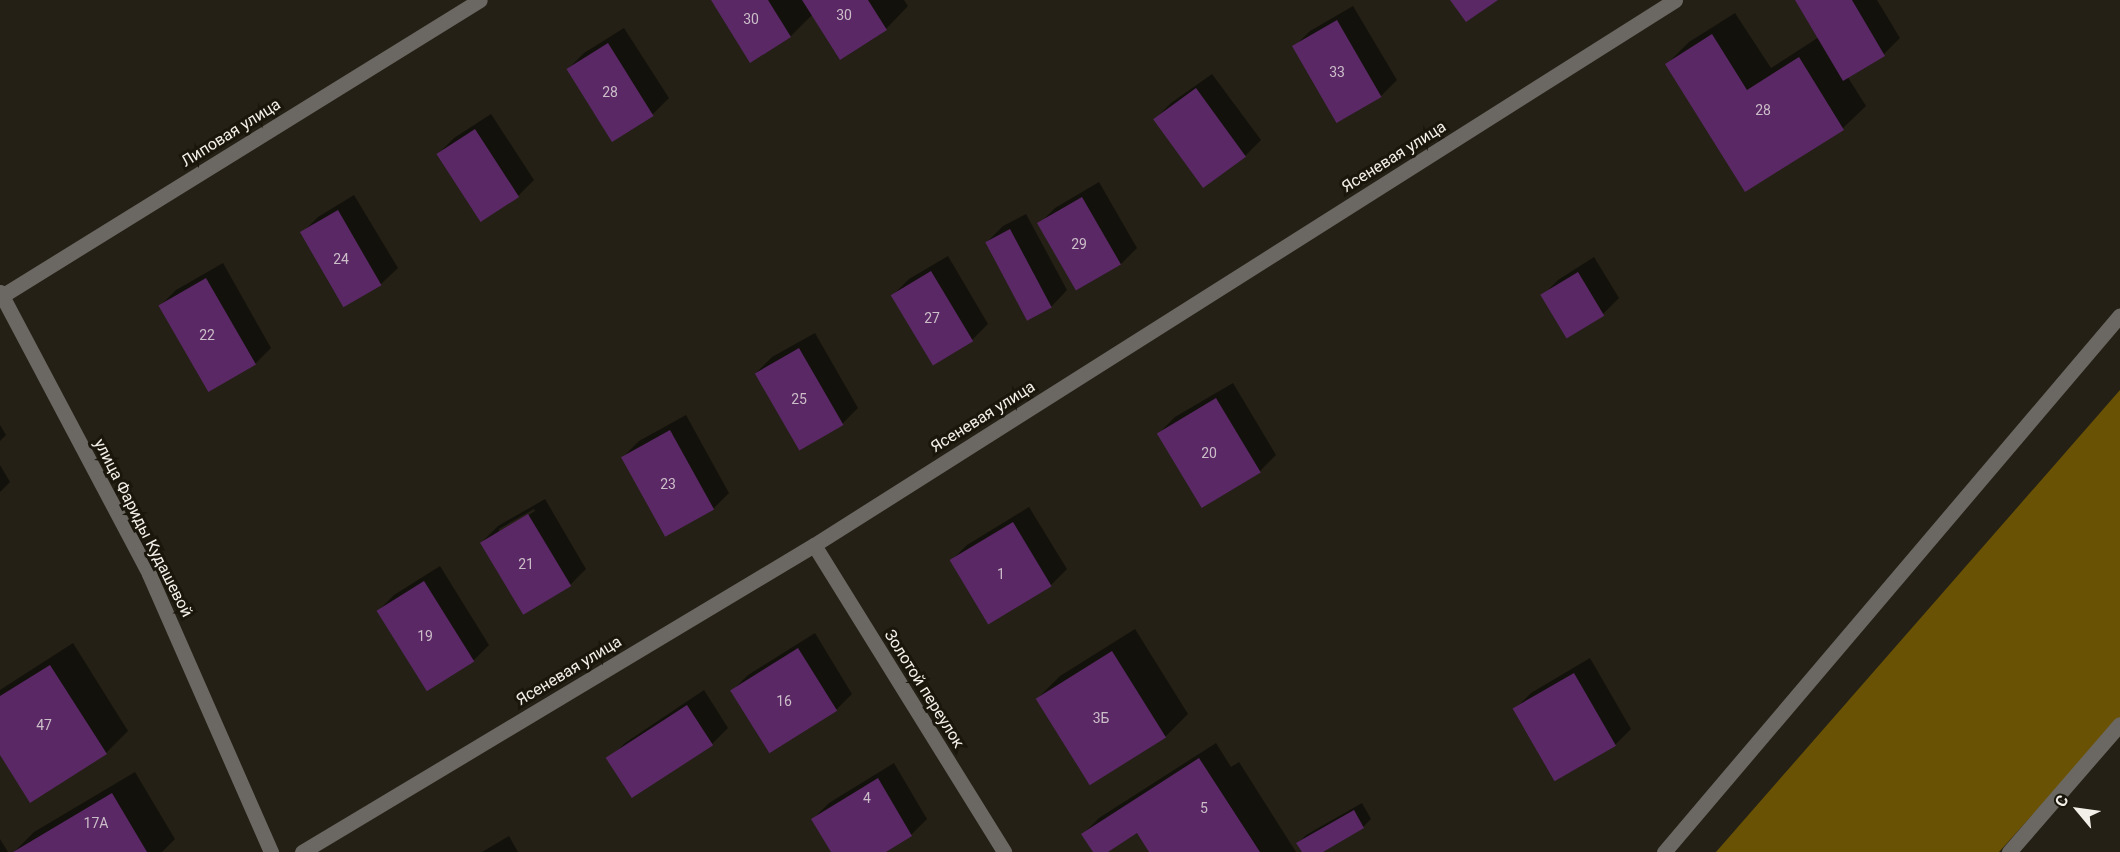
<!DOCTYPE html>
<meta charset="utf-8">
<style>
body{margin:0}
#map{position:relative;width:2120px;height:852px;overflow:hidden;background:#242015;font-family:Roboto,sans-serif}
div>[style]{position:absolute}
.forest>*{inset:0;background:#6a5205}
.shadow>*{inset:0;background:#0007}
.building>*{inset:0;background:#592865;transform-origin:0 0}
.minor>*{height:15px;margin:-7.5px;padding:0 7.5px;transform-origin:7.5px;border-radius:7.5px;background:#6b6863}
span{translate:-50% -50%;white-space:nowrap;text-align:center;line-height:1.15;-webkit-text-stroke:6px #1a160c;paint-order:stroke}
.number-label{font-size:14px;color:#ccbec8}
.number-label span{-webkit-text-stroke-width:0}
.street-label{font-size:16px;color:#f3f0e9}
.north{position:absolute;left:2048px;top:780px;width:60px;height:60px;-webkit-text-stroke:4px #1a160c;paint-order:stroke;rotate:299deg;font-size:16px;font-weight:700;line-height:24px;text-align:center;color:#f3f0e9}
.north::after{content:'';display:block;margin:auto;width:21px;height:27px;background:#f3f0e9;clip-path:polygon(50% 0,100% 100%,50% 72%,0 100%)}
</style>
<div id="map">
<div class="forest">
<div style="clip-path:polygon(2120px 390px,2120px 718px,1999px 852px,1716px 852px)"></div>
</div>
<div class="shadow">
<div style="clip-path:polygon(712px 0,904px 0,908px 6px,886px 29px,813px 14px,791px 36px,751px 61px)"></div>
<div style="clip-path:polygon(1797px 0,1877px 0,1900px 38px,1884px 54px,1847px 76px,1866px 106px,1843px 128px,1746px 190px,1667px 64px,1689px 42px,1735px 13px,1771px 68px,1819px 37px)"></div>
<div style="clip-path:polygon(1353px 6px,1397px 80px,1381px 96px,1294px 47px,1310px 31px)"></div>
<div style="clip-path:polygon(624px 28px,669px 98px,653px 114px,568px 69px,584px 53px)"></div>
<div style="clip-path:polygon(1212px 74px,1261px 140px,1245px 156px,1155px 119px,1171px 103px)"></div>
<div style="clip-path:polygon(491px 114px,534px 180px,518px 196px,438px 154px,454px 138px)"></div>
<div style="clip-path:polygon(1099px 182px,1137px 248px,1121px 264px,1077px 290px,1039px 224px,1055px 208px)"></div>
<div style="clip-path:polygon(354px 195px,398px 268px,381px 284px,302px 233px,318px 217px)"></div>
<div style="clip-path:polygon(1026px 214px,1067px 290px,1051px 307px,987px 242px,1003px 226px)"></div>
<div style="clip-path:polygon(948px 256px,988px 324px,972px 340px,893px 295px,909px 279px)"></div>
<div style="clip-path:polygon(1594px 257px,1619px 298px,1603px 314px,1542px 296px,1558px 280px)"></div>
<div style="clip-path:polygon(223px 263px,271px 348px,255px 364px,160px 306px,176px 290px)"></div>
<div style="clip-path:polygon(815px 333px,858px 408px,842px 424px,756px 373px,772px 357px)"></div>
<div style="clip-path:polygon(1233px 383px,1276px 455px,1260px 471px,1159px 433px,1175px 417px)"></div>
<div style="clip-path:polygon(686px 415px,729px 493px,713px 509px,667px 535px,623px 457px,639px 441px)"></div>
<div style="clip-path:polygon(0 425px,6px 435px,0 441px)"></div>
<div style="clip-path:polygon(0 465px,10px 482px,0 492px)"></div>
<div style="clip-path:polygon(evenodd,545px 499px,586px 569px,570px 585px,482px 542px,498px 526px,545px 499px,534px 509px,535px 511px,499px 533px,499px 529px,534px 509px)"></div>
<div style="clip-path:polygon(1029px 507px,1067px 569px,1051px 585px,951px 561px,967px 545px)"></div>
<div style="clip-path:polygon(440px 566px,489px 645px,473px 661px,378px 611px,394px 595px)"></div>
<div style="clip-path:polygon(1135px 629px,1188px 714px,1165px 737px,1037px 699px,1060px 676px)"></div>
<div style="clip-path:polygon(815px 633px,852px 694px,836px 710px,769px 752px,732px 691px,748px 675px)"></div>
<div style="clip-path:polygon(73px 643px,128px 731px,106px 753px,0 752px,0 690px)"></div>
<div style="clip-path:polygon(1590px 658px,1631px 729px,1615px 745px,1556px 779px,1515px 709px,1531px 693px)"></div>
<div style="clip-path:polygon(704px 690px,728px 728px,712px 744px,609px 759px,625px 743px)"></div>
<div style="clip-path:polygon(1216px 743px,1231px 767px,1239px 762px,1296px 852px,1151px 852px,1146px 827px,1105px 852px,1095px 852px,1083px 834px,1099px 818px)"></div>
<div style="clip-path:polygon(894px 763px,927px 819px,911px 835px,883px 852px,833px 852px,813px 819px,829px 803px)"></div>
<div style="clip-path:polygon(135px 772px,175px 839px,162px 852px,14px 852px,34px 832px)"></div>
<div style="clip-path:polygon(1362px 803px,1371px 819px,1363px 827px,1320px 852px,1303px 852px,1298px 843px,1306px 835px)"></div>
<div style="clip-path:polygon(509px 836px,518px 852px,482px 852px)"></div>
<div style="clip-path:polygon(0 839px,8px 852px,0 852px)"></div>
</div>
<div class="building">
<div style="clip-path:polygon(711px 0,768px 0,791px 37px,750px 63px)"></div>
<div style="clip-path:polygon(802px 0,868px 0,887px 30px,840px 60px)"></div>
<div style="clip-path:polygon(1450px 0,1498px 0,1466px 22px)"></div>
<div style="clip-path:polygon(1795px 0,1852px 0,1885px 56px,1843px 81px)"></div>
<div style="left:1337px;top:20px;width:89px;height:52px;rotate:60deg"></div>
<div style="clip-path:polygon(1712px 34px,1747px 90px,1799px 57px,1844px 130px,1745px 192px,1665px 64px)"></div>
<div style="left:608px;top:43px;width:86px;height:49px;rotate:58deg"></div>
<div style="left:1196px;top:88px;width:85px;height:53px;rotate:54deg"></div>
<div style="left:475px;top:129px;width:81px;height:46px;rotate:57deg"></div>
<div style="left:1082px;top:197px;width:78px;height:52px;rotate:60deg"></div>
<div style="left:338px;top:210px;width:87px;height:44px;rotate:60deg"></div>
<div style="left:1010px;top:229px;width:89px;height:28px;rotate:62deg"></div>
<div style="left:931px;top:271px;width:82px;height:47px;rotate:59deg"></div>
<div style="left:1578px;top:272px;width:51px;height:44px;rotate:59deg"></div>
<div style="left:206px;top:278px;width:100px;height:55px;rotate:60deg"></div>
<div style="left:799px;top:348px;width:89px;height:51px;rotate:60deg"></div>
<div style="left:1216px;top:398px;width:87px;height:69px;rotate:59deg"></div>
<div style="left:670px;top:430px;width:91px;height:56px;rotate:61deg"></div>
<div style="left:528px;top:514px;width:84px;height:56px;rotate:59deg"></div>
<div style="left:1013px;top:522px;width:75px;height:74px;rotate:59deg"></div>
<div style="left:424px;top:581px;width:95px;height:56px;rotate:58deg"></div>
<div style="left:798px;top:648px;width:74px;height:80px;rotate:58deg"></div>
<div style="left:1112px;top:651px;width:102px;height:90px;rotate:58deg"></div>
<div style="clip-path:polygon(50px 665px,107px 754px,30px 803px,0 755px,0 696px)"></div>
<div style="left:1574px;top:673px;width:84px;height:71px;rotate:60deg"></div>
<div style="left:687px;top:705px;width:48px;height:97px;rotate:57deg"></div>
<div style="clip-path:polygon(1199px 758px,1260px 852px,1149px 852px,1137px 833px,1108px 852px,1093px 852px,1081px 834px)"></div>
<div style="clip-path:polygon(878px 778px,912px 836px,886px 852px,831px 852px,811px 819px)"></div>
<div style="clip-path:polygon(112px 793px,147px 852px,13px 852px)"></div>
<div style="clip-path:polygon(1354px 810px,1364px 828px,1323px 852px,1302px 852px,1296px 843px)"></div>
</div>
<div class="minor">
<div style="left:0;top:292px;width:319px;rotate:62.1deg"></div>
<div style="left:149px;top:574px;width:304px;rotate:66.3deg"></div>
<div style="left:0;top:297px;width:564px;rotate:-31.75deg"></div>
<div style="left:814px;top:545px;width:361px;rotate:58.2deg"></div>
<div style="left:302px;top:852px;width:597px;rotate:-30.95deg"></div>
<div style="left:814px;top:545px;width:1019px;rotate:-32.33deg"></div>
<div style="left:1664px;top:852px;width:704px;rotate:-49.66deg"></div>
<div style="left:2009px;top:852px;width:169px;rotate:-49.1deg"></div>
</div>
<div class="number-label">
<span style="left:844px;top:15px">30</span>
<span style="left:751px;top:19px">30</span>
<span style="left:1337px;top:72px">33</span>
<span style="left:610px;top:92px">28</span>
<span style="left:1763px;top:110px">28</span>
<span style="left:1079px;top:244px">29</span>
<span style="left:341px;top:259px">24</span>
<span style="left:932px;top:318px">27</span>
<span style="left:207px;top:335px">22</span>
<span style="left:799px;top:399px">25</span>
<span style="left:1209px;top:453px">20</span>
<span style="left:668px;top:484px">23</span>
<span style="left:526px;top:564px">21</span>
<span style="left:1001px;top:574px">1</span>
<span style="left:425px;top:636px">19</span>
<span style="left:784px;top:701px">16</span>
<span style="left:1101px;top:718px">3Б</span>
<span style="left:44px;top:725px">47</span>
<span style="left:867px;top:798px">4</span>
<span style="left:1204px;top:808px">5</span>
<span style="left:96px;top:823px">17А</span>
</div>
<div class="street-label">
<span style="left:231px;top:133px;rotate:-32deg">Липовая улица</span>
<span style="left:1394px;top:157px;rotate:-32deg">Ясеневая улица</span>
<span style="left:983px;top:417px;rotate:-32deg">Ясеневая улица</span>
<span style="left:143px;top:528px;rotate:63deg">улица Фариды Кудашевой</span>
<span style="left:569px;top:671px;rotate:-31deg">Ясеневая улица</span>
<span style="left:924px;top:689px;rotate:58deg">Золотой переулок</span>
</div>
<div class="north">С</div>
</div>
